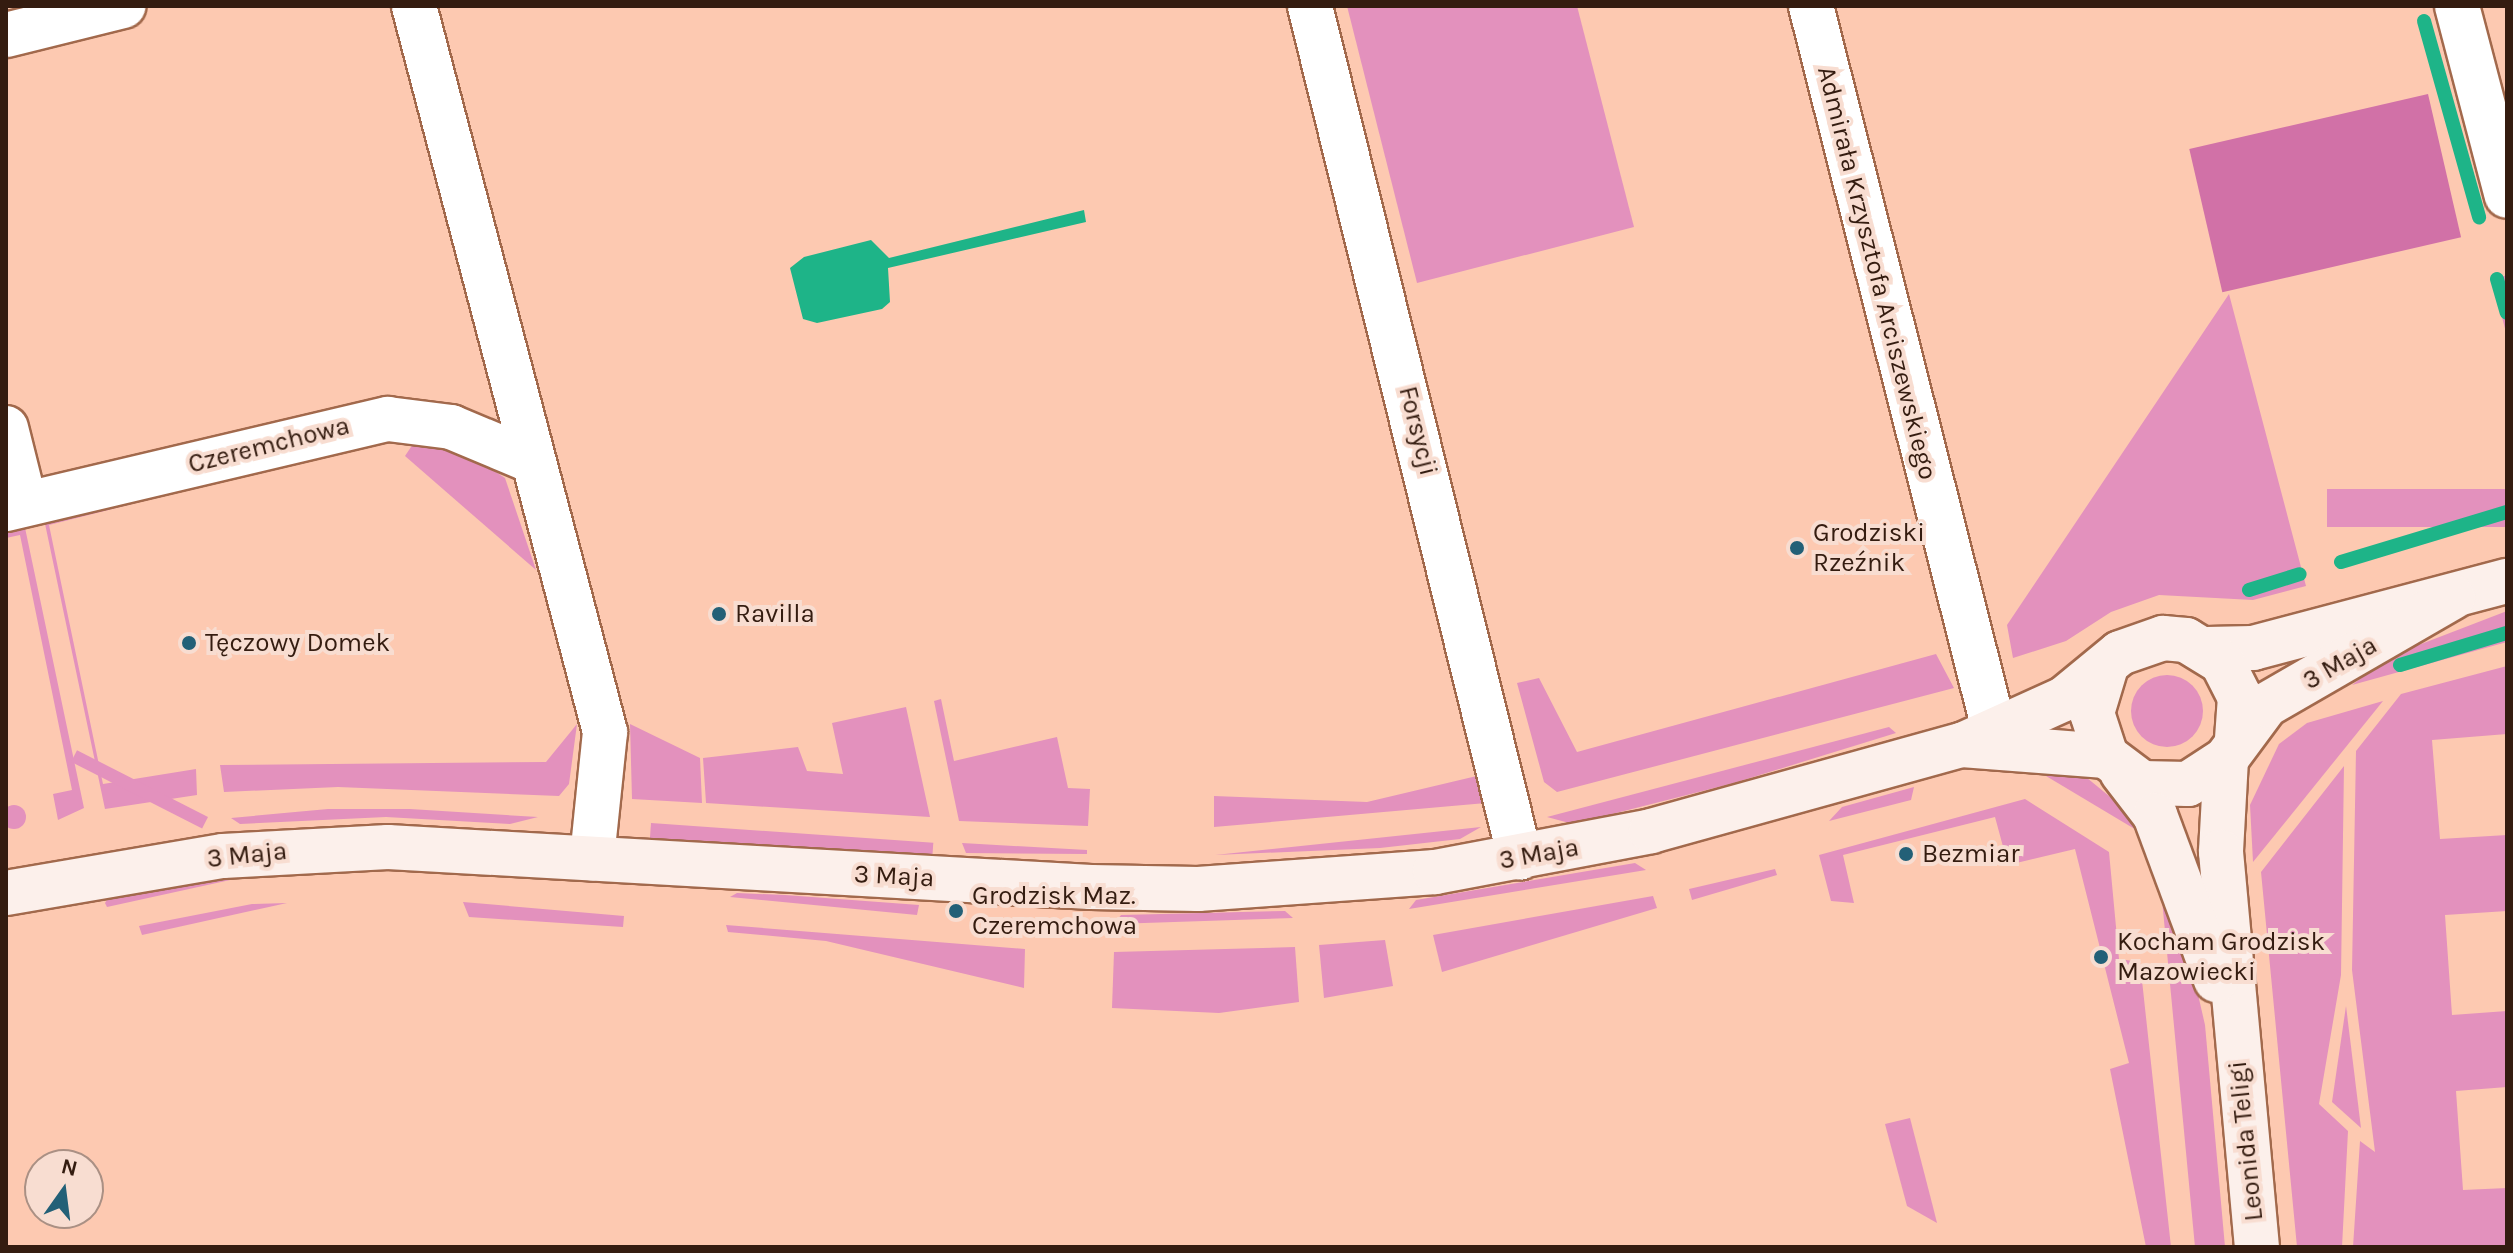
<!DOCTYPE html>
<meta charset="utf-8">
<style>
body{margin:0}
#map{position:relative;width:2513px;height:1253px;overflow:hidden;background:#fdc9b1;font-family:Karla,sans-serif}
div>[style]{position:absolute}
.green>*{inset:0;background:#e391bd;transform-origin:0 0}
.round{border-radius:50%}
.forest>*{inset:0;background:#d171a7;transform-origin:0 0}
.water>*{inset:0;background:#1eb488}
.stream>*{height:14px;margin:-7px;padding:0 7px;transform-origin:7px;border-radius:7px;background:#1eb488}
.roads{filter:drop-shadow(2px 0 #a2694c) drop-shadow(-2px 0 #a2694c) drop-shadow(0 2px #a2694c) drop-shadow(0 -2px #a2694c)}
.street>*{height:44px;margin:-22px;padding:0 22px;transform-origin:22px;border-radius:22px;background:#fff}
.secondary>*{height:44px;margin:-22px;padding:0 22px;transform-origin:22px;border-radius:22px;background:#fcf0eb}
.dots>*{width:22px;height:22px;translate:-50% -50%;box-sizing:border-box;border:4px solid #f8ddd1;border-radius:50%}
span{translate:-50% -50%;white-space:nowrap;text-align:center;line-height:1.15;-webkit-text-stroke:8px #f8ddd1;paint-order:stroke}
.street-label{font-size:26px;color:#341c10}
.poi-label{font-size:26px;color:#341c10}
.left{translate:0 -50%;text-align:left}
.frame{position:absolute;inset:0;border:8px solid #341c10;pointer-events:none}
.north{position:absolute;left:24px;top:1149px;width:80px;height:80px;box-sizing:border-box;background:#f8ddd1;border:2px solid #aa9084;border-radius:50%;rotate:14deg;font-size:22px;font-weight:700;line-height:32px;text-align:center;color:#341c10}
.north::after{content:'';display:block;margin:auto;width:28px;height:36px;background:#236077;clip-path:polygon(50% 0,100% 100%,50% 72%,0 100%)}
</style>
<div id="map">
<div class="green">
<div style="clip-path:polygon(1347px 6px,1577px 6px,1634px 227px,1417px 283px)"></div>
<div style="clip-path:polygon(2507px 275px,2507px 336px,2492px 280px)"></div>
<div style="clip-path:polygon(2229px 294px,2306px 586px,2253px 600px,2159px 595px,2111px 612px,2066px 641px,2013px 658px,2007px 625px)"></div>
<div style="clip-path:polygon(415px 441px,460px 448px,505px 478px,536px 570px,405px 456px)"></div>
<div style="clip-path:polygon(374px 443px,49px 525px,103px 784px,196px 769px,197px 795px,105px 809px,44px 519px)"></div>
<div style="left:2507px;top:489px;width:38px;height:180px;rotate:90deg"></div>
<div style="clip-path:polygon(24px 523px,84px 808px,58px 820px,53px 794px,72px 790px,20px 535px,6px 538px,6px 528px)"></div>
<div style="clip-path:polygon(2507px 611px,2507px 642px,2352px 685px,2390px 656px)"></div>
<div style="clip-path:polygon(1936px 654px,1954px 688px,1557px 792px,1544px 782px,1517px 683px,1539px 678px,1577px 752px)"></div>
<div style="clip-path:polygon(2507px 666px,2507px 734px,2432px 740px,2440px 839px,2507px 835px,2507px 911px,2445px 915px,2452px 1015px,2507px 1011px,2507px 1087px,2456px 1091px,2463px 1190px,2507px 1188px,2507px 1247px,2353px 1247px,2360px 1141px,2375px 1152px,2352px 970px,2356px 751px,2401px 694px)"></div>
<div class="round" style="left:2131px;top:675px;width:72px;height:72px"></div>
<div style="clip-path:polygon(941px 699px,954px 761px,1057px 737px,1068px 788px,1090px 789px,1088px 826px,959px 821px,934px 701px)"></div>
<div style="clip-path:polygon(2383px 701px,2253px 862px,2250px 805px,2279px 744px,2307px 723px)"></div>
<div style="clip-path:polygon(906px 707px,930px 817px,706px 803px,703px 758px,798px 747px,807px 771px,843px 774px,832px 723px)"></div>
<div style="clip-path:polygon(577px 724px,569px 784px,559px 796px,338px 787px,224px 792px,220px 765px,546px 762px)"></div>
<div style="clip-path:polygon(630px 724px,700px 758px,702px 803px,632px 799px)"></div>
<div style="clip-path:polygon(1889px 727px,1896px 733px,1734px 783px,1573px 824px,1547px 817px)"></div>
<div style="clip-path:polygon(2344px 766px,2341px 975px,2319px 1104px,2348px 1131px,2342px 1247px,2297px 1247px,2261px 872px)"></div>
<div style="clip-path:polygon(2036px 770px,2081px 773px,2131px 814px,2143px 834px)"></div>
<div style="clip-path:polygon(1481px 775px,1486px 803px,1214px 827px,1214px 796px,1367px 802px)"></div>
<div style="clip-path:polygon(1914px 787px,1911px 800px,1829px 821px,1842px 807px)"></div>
<div style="clip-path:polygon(2025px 799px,2109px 852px,2119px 959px,2140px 962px,2171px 1247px,2146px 1247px,2110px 1069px,2129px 1063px,2075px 849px,2008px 865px,1995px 817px,1843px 855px,1854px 903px,1831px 901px,1819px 855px)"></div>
<div class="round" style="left:2px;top:805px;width:24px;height:24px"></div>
<div style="clip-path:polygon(328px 809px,410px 809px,538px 817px,510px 824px,386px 817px,240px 824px,231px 818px)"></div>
<div style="left:208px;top:817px;width:13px;height:147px;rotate:117deg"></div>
<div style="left:651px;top:823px;width:283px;height:19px;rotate:4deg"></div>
<div style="clip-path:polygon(1481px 827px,1460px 839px,1380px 848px,1215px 855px)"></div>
<div style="clip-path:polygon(962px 843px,1087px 850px,1087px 854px,966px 853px)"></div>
<div style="clip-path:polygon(1635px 863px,1646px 870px,1409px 909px,1416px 900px)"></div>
<div style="clip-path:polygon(1775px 869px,1777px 875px,1692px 900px,1689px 889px)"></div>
<div style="clip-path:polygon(253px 875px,107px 907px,105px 903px,109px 897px)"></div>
<div style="clip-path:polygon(2161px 889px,2191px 964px,2205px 1025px,2225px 1247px,2195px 1247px)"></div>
<div style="clip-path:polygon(737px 893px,785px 895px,919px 905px,917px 915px,730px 897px)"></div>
<div style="clip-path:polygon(1653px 896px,1657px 908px,1442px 972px,1433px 935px)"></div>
<div style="clip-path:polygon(463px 902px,624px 916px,623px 927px,469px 917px)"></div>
<div style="clip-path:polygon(287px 903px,142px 935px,139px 926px,252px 904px)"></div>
<div style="clip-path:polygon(1285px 911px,1293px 918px,1114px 924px,1121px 915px)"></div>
<div style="clip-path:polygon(726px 925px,1025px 949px,1024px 988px,826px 941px,728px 932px)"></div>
<div style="clip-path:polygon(1385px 940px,1393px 986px,1324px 998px,1319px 945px)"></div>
<div style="clip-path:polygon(1295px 947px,1299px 1002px,1219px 1013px,1112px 1008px,1114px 952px)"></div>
<div style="clip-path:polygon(2346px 1006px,2361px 1128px,2332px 1102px)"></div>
<div style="clip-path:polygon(1910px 1118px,1933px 1207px,1937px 1223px,1907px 1206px,1885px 1124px)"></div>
</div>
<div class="forest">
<div style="left:2428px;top:94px;width:147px;height:245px;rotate:77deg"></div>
</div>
<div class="water">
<div style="clip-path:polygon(1084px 210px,1086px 222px,888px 268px,890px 302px,882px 309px,817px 323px,803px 319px,790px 268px,804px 257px,871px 240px,889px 258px)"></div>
</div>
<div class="stream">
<div style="left:2424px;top:21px;width:204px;rotate:74.3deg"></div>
<div style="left:2497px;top:279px;width:35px;rotate:74deg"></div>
<div style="left:2341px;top:562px;width:173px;rotate:-16.8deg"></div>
<div style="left:2249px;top:590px;width:53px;rotate:-17.4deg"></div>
<div style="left:2400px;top:665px;width:112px;rotate:-16.7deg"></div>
</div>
<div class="roads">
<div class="street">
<div style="left:414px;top:6px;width:751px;rotate:75.26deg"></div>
<div style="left:605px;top:732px;width:127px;rotate:95.9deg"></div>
<div style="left:1310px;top:6px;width:877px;rotate:76.15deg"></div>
<div style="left:1811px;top:6px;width:742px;rotate:75.8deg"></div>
<div style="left:2457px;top:6px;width:196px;rotate:75.3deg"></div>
<div style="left:6px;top:35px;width:121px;rotate:-13.9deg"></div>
<div style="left:6px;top:428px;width:78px;rotate:76deg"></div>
<div style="left:6px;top:509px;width:392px;rotate:-13.3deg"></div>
<div style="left:388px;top:419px;width:64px;rotate:7.2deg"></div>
<div style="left:451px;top:427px;width:86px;rotate:22.7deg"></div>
</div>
<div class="secondary">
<div style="left:2207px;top:649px;width:46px;rotate:-1.2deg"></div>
<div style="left:2253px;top:648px;width:263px;rotate:-14.8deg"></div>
<div style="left:2105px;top:670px;width:45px;rotate:106.8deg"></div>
<div style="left:2092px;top:713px;width:45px;rotate:72deg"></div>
<div style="left:2106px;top:756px;width:45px;rotate:36.9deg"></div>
<div style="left:2142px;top:783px;width:46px;rotate:1.2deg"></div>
<div style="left:2188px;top:784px;width:45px;rotate:-33.3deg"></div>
<div style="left:2226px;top:759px;width:67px;rotate:-53.5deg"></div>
<div style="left:2266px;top:705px;width:216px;rotate:-30deg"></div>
<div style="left:1962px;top:745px;width:144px;rotate:4.4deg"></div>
<div style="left:2226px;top:759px;width:93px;rotate:93.1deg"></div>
<div style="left:2221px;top:852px;width:397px;rotate:84.8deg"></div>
<div style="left:2122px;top:772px;width:54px;rotate:52.5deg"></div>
<div style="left:2155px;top:815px;width:176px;rotate:69.7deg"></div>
<div style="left:6px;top:893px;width:220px;rotate:-9.7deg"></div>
<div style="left:223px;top:856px;width:165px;rotate:-3.1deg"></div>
<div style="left:388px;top:847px;width:704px;rotate:3.26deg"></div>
<div style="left:1091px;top:887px;width:107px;rotate:1.1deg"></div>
<div style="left:1198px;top:889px;width:238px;rotate:-4.1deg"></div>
<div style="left:1435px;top:872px;width:220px;rotate:-10.7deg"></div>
<div style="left:1651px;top:831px;width:323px;rotate:-15.5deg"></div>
<div style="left:1962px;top:745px;width:112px;rotate:-24.3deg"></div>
<div style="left:2064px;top:699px;width:72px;rotate:-39.4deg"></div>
<div style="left:2120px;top:653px;width:46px;rotate:-19.2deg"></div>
<div style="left:2163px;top:638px;width:23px;rotate:5deg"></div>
<div style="left:2186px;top:640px;width:42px;rotate:31.4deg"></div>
<div style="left:2222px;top:662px;width:39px;rotate:63deg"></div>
<div style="left:2240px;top:697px;width:42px;rotate:94.1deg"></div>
</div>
</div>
<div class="dots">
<div style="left:1797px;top:548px;background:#236077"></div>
<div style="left:719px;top:614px;background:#236077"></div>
<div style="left:189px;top:643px;background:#236077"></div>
<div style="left:1906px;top:854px;background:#236077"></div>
<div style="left:956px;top:911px;background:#236077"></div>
<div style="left:2101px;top:957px;background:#236077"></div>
</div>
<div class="street-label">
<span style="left:1877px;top:273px;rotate:76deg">Admirała Krzysztofa Arciszewskiego</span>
<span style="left:1418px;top:431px;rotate:76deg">Forsycji</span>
<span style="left:269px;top:445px;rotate:-14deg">Czeremchowa</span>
<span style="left:2340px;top:663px;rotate:-30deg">3 Maja</span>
<span style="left:1539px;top:854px;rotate:-10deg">3 Maja</span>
<span style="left:247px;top:855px;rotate:-6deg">3 Maja</span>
<span style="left:894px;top:876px;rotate:3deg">3 Maja</span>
<span style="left:2246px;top:1141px;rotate:-96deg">Leonida Teligi</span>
</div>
<div class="poi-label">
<span class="left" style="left:1813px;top:548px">Grodziski<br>Rzeźnik</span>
<span class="left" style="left:735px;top:614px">Ravilla</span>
<span class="left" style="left:205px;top:643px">Tęczowy Domek</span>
<span class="left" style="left:1922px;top:854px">Bezmiar</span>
<span class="left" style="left:972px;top:911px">Grodzisk Maz.<br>Czeremchowa</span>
<span class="left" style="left:2117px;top:957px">Kocham Grodzisk<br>Mazowiecki</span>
</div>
<div class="frame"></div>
<div class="north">N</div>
</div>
